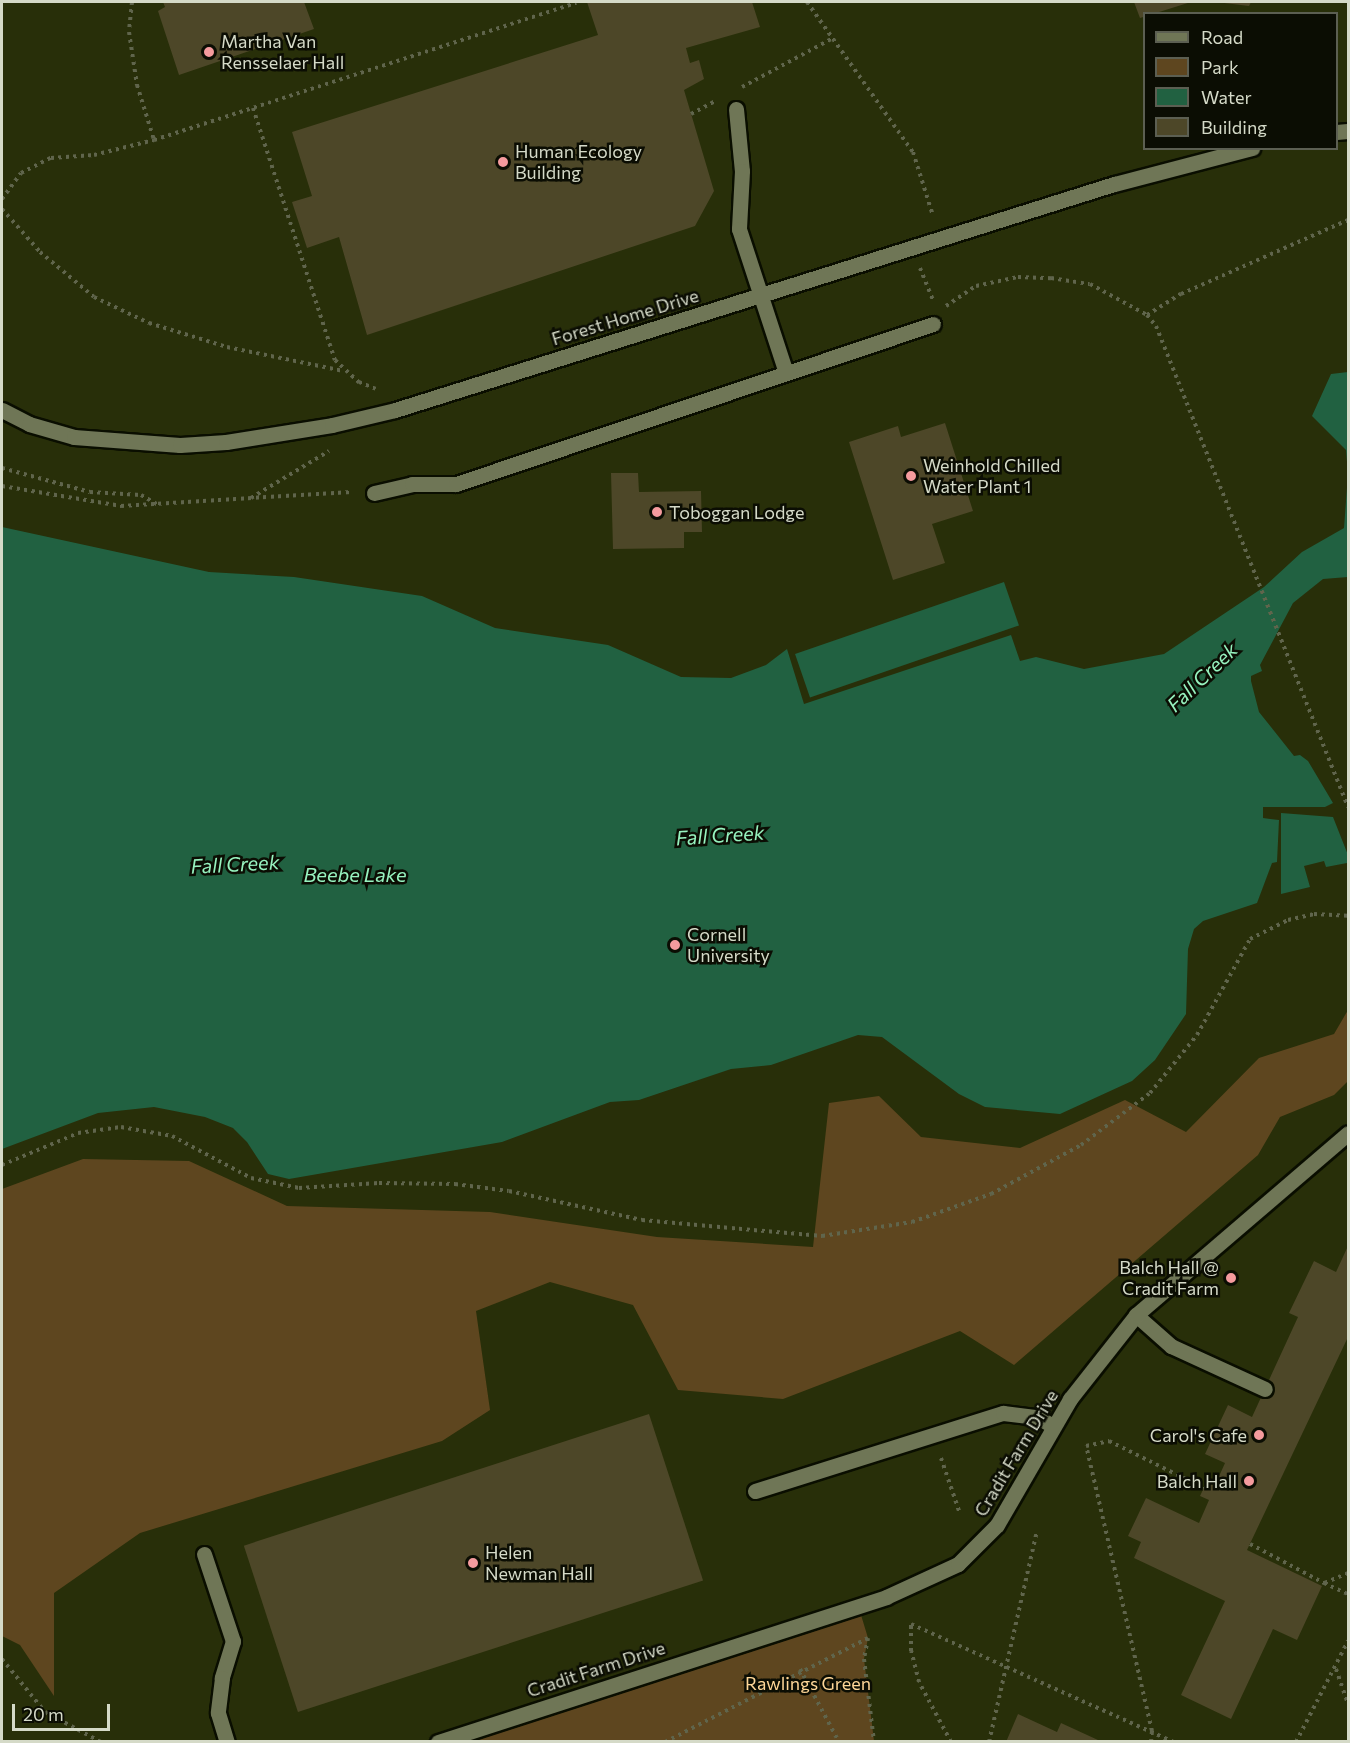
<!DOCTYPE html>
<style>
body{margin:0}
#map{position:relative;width:1350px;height:1743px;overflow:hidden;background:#212609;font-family:Commissioner,sans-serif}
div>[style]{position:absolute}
.built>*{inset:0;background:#282f09}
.green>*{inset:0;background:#5e461f}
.water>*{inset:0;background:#216141;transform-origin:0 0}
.building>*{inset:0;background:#4d4728;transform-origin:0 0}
.path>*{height:4px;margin-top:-2px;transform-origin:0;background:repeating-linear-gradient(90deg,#60654c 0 3px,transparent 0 7.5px)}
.roads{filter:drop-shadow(2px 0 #0a0e00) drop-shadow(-2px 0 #0a0e00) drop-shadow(0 2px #0a0e00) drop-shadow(0 -2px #0a0e00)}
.minor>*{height:15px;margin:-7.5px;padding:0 7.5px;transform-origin:7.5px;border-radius:7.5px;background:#6f7656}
.dots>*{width:16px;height:16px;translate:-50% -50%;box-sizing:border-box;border:3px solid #0b0d03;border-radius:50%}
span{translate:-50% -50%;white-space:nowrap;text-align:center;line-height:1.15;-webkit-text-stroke:5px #0b0d03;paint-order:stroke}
.poi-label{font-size:18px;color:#d5dac8}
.left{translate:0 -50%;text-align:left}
.right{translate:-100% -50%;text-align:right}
.street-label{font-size:18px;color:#d5dac8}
.park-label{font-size:18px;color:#ffd798}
.water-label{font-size:20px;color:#97f3bf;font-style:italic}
.frame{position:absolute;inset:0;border:3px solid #d5dac8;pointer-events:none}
.legend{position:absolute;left:1143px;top:12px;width:195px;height:138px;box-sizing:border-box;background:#0b0d03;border:2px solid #5c5f52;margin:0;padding:8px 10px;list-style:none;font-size:18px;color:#d5dac8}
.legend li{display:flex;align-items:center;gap:12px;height:30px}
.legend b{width:30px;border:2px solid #5c5f52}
.scale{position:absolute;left:12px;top:1704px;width:98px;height:27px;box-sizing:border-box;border:3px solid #d5dac8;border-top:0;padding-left:8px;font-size:18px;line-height:21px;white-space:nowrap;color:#d5dac8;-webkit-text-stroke:4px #0b0d03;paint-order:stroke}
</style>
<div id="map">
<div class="built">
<div style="clip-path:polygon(evenodd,2px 2px,1348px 2px,1348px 1741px,2px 1741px,2px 2px,1144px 14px,1336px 14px,1336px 148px,1144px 148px,1144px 14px)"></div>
</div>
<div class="green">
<div style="clip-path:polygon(1348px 1010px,1348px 1081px,1334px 1095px,1280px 1117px,1258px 1155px,1014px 1365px,960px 1331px,783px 1399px,678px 1390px,633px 1305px,550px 1282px,476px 1311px,490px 1410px,442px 1441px,140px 1533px,54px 1593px,54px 1696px,20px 1645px,2px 1636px,2px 1189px,83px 1159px,189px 1161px,287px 1206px,490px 1212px,657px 1237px,813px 1247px,829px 1103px,879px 1096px,921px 1137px,1020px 1148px,1125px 1100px,1186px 1132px,1259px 1058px,1334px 1034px)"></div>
<div style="clip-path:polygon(858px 1605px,868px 1638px,864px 1659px,874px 1741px,438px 1742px)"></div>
</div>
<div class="water">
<div style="clip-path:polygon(1348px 372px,1348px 577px,1323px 579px,1293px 603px,1260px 665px,1262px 671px,1251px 676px,1251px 681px,1259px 712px,1294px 756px,1300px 755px,1308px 761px,1333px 803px,1325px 807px,1263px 807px,1263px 818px,1279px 820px,1277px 862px,1272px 863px,1257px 903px,1203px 921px,1194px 929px,1188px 949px,1186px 1014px,1155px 1060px,1132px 1081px,1060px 1114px,985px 1107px,959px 1094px,882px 1037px,858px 1035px,771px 1065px,731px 1069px,639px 1100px,610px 1102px,502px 1142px,289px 1179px,268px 1174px,247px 1142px,233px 1128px,205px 1117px,154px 1107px,98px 1113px,2px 1149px,2px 527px,209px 572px,294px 577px,422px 596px,495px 628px,608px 645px,681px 677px,731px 678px,766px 665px,787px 649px,804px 704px,1011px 635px,1020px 661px,1036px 657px,1084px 669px,1164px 654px,1264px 587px,1302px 552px,1344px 528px,1348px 474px,1346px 450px,1312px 416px,1331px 374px)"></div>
<div style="left:1004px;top:582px;width:46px;height:221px;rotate:71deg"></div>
<div style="clip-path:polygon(1281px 813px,1333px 817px,1348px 855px,1347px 863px,1326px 867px,1324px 861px,1304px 866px,1310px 887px,1281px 894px)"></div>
</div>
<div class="building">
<div style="clip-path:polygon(163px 2px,304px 2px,314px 29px,179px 75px,158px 11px,165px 7px)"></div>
<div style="clip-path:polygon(587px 2px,752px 2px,760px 27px,686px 48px,690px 63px,699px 60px,704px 79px,684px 90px,714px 191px,695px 226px,367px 335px,339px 237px,307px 248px,292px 202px,312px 196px,292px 132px,598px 35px)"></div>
<div style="clip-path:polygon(1134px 2px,1191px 2px,1140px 18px)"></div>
<div style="clip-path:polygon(1216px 2px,1251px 2px,1249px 6px)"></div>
<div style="clip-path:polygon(945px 423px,973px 511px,932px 524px,945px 563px,893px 580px,849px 442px,898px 426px,901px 437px)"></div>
<div style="clip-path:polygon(611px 473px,638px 473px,639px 492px,701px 491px,702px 532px,684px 532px,684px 548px,613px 549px)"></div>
<div style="clip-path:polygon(1348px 1246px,1348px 1337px,1247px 1550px,1322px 1586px,1297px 1640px,1273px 1629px,1231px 1719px,1181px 1695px,1225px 1601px,1134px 1558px,1141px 1542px,1128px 1536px,1146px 1498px,1199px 1523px,1209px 1500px,1200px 1496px,1208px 1479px,1216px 1483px,1225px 1463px,1205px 1454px,1228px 1405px,1252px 1417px,1298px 1317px,1289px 1313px,1314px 1261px,1336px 1272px)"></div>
<div style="left:649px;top:1414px;width:175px;height:426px;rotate:72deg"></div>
<div style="clip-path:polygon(1018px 1714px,1057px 1732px,1061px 1723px,1098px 1740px,1006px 1742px)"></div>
</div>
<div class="path">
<div style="left:132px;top:2px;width:30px;rotate:96deg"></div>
<div style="left:129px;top:32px;width:54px;rotate:81.4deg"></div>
<div style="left:137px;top:85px;width:58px;rotate:72.8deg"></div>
<div style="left:154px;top:140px;width:444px;rotate:-18deg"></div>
<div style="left:807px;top:2px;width:184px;rotate:54.8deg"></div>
<div style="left:913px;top:152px;width:67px;rotate:72.6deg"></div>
<div style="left:742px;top:87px;width:103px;rotate:-28.3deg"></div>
<div style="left:253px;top:108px;width:265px;rotate:72deg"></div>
<div style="left:335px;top:360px;width:33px;rotate:43deg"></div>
<div style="left:359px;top:382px;width:18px;rotate:22deg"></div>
<div style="left:691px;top:114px;width:26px;rotate:-28deg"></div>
<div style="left:2px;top:199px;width:32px;rotate:-54deg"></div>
<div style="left:21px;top:173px;width:34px;rotate:-27deg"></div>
<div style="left:51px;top:158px;width:43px;rotate:-4deg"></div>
<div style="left:94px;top:155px;width:62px;rotate:-14deg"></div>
<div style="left:2px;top:209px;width:57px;rotate:48.5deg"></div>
<div style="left:40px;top:252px;width:70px;rotate:39.8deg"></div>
<div style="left:94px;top:297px;width:61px;rotate:25.3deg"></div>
<div style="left:149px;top:323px;width:82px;rotate:17.1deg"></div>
<div style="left:227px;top:347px;width:119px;rotate:11.6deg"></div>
<div style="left:920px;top:268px;width:35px;rotate:68deg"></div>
<div style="left:946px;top:306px;width:36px;rotate:-34deg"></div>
<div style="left:976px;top:286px;width:43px;rotate:-12.1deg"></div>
<div style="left:1018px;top:277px;width:33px;rotate:2deg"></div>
<div style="left:1051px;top:278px;width:39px;rotate:9deg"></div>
<div style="left:1090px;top:284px;width:65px;rotate:28.5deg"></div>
<div style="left:1147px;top:315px;width:14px;rotate:51deg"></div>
<div style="left:1156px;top:326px;width:518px;rotate:68.24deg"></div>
<div style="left:1147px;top:315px;width:40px;rotate:-32deg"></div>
<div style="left:1181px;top:294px;width:183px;rotate:-23.9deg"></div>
<div style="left:2px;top:468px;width:91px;rotate:15.3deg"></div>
<div style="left:90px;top:492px;width:51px;rotate:3.4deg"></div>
<div style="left:141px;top:495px;width:22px;rotate:30deg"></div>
<div style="left:2px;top:486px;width:121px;rotate:9.5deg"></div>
<div style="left:121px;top:506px;width:231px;rotate:-3.5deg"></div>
<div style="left:251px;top:498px;width:91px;rotate:-31.1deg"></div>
<div style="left:2px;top:1165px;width:82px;rotate:-22.8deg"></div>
<div style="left:78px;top:1133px;width:43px;rotate:-7.9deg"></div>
<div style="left:121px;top:1127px;width:52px;rotate:10deg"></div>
<div style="left:172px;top:1136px;width:89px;rotate:28deg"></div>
<div style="left:251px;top:1178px;width:49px;rotate:11.8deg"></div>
<div style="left:299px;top:1188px;width:80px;rotate:-3.6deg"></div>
<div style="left:379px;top:1183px;width:76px;rotate:0.8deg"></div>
<div style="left:455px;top:1184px;width:54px;rotate:7.4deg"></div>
<div style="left:509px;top:1191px;width:136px;rotate:12.3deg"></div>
<div style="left:642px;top:1220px;width:181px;rotate:5.1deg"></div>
<div style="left:822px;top:1236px;width:91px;rotate:-8.8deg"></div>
<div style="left:912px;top:1222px;width:84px;rotate:-19.5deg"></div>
<div style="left:991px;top:1194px;width:102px;rotate:-28.6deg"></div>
<div style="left:1081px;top:1145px;width:86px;rotate:-37deg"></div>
<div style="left:1150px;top:1093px;width:75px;rotate:-51deg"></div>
<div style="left:1197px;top:1035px;width:110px;rotate:-61.1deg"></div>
<div style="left:1250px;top:939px;width:42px;rotate:-26.6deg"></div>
<div style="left:1288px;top:920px;width:27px;rotate:-13deg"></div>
<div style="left:1314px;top:914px;width:34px;rotate:3deg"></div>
<div style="left:941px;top:1458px;width:56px;rotate:71.2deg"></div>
<div style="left:1250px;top:1544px;width:84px;rotate:27.8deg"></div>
<div style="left:1348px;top:1573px;width:26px;rotate:157deg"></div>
<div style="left:1324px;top:1583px;width:26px;rotate:25deg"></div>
<div style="left:868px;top:1638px;width:21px;rotate:101deg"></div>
<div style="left:864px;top:1659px;width:84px;rotate:83.1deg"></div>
<div style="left:2px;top:1659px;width:68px;rotate:50.9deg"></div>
<div style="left:45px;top:1712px;width:64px;rotate:28.2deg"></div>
<div style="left:800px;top:1669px;width:83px;rotate:61.9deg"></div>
<div style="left:1336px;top:1669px;width:37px;rotate:71deg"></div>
<div style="left:665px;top:1742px;width:228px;rotate:-27.1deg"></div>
<div style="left:951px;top:1742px;width:68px;rotate:-118.1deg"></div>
<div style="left:919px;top:1682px;width:32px;rotate:-104deg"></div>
<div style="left:911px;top:1651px;width:27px;rotate:-90deg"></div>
<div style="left:911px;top:1624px;width:287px;rotate:24.2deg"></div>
<div style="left:989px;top:1742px;width:216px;rotate:-77.2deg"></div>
<div style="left:1151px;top:1742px;width:11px;rotate:-85deg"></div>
<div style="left:1152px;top:1731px;width:293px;rotate:-103deg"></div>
<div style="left:1086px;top:1446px;width:24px;rotate:-12deg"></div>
<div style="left:1109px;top:1441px;width:106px;rotate:26.3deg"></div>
<div style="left:1296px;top:1742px;width:114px;rotate:-62.8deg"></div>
</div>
<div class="roads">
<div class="minor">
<div style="left:736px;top:109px;width:62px;rotate:84.5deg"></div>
<div style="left:742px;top:171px;width:58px;rotate:93deg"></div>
<div style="left:739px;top:229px;width:151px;rotate:71.9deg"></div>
<div style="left:1336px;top:132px;width:12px;rotate:-5deg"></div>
<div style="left:2px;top:410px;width:30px;rotate:27deg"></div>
<div style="left:29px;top:424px;width:47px;rotate:16.1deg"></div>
<div style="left:74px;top:437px;width:106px;rotate:4.3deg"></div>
<div style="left:180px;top:445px;width:46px;rotate:-3.7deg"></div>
<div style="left:226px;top:442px;width:107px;rotate:-9.1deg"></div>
<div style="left:332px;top:425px;width:65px;rotate:-13.4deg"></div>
<div style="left:395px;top:410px;width:754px;rotate:-17.45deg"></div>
<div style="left:1114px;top:184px;width:143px;rotate:-14.6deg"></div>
<div style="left:374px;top:493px;width:39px;rotate:-13deg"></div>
<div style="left:412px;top:484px;width:44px"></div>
<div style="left:456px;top:484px;width:503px;rotate:-18.54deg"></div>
<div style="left:1136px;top:1315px;width:47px;rotate:41.5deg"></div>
<div style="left:1171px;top:1346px;width:103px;rotate:24.6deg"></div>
<div style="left:755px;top:1491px;width:260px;rotate:-17.5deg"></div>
<div style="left:1003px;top:1413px;width:34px;rotate:7deg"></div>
<div style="left:1037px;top:1417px;width:18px;rotate:29deg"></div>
<div style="left:204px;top:1554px;width:92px;rotate:71.6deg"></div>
<div style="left:233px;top:1641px;width:39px;rotate:107deg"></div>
<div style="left:222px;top:1678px;width:35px;rotate:97deg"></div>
<div style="left:218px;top:1713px;width:30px;rotate:73deg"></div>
<div style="left:438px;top:1742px;width:471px;rotate:-17.9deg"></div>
<div style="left:886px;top:1597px;width:79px;rotate:-24.6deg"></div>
<div style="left:958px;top:1564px;width:55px;rotate:-45deg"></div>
<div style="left:997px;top:1525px;width:146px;rotate:-59.9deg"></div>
<div style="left:1070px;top:1399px;width:107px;rotate:-51.8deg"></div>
<div style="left:1136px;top:1315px;width:279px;rotate:-40.6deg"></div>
</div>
</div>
<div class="dots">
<div style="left:209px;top:52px;background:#f59b9e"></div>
<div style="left:503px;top:162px;background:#f59b9e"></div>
<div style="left:911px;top:476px;background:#f59b9e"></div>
<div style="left:657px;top:512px;background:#f59b9e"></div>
<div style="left:675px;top:945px;background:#f59b9e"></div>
<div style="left:1231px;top:1278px;background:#f59b9e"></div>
<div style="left:1259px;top:1435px;background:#f59b9e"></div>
<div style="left:1249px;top:1481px;background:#f59b9e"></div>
<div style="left:473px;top:1563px;background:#f59b9e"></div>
</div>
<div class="poi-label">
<span class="left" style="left:221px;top:52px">Martha Van<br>Rensselaer Hall</span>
<span class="left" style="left:515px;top:162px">Human Ecology<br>Building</span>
<span class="left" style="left:923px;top:476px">Weinhold Chilled<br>Water Plant 1</span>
<span class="left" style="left:669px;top:512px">Toboggan Lodge</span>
<span class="left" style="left:687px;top:945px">Cornell<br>University</span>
<span class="right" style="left:1219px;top:1278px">Balch Hall @<br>Cradit Farm</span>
<span class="right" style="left:1247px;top:1435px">Carol's Cafe</span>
<span class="right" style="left:1237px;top:1481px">Balch Hall</span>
<span class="left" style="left:485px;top:1563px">Helen<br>Newman Hall</span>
</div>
<div class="street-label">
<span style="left:625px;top:317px;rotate:-17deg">Forest Home Drive</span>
<span style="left:1016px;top:1453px;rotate:-59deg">Cradit Farm Drive</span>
<span style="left:596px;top:1669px;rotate:-18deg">Cradit Farm Drive</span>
</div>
<div class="park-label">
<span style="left:808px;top:1683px">Rawlings Green</span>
</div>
<div class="water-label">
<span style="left:1202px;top:677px;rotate:-44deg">Fall Creek</span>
<span style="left:720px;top:835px;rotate:-4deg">Fall Creek</span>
<span style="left:235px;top:864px;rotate:-3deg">Fall Creek</span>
<span style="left:355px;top:874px">Beebe Lake</span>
</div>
<div class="frame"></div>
<ul class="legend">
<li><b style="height:8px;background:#6f7656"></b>Road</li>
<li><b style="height:16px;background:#5e461f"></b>Park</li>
<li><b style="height:16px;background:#216141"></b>Water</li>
<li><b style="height:16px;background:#4d4728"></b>Building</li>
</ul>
<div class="scale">20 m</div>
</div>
